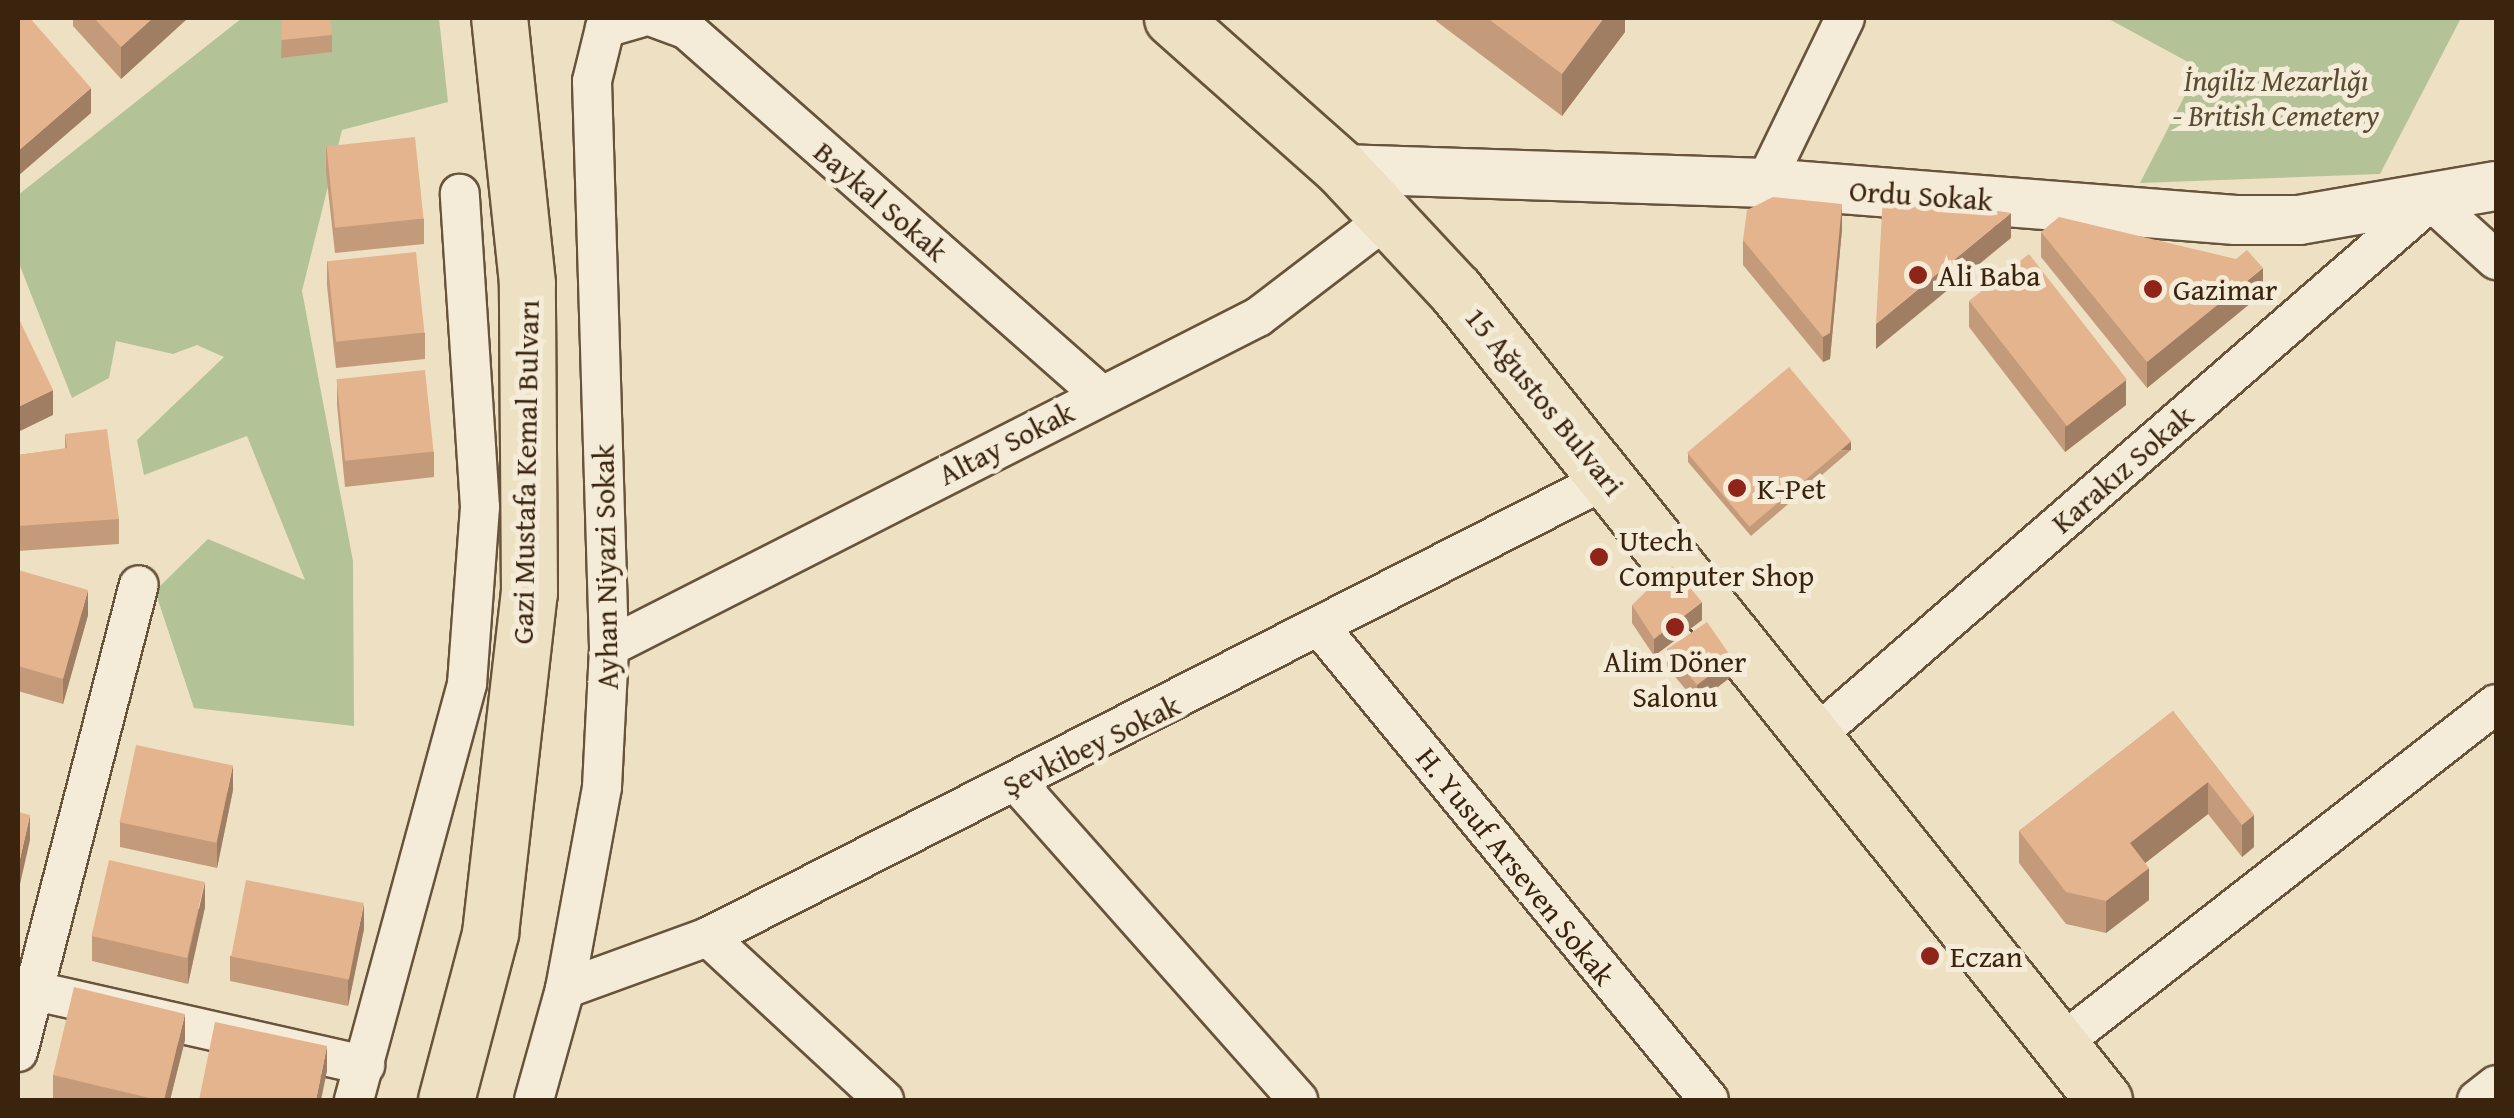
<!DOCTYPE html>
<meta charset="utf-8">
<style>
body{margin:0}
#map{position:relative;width:2514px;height:1118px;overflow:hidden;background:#eee0c3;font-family:"Gentium Book Plus",serif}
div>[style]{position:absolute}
.green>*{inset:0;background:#b4c397}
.roads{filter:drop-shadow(2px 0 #68533b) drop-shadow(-2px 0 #68533b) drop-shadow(0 2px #68533b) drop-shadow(0 -2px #68533b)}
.minor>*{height:38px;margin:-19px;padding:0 19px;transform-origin:19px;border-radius:19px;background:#f4ebd8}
.tertiary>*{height:48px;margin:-24px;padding:0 24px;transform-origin:24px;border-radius:24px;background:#f4ebd8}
.primary>*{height:55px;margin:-27.5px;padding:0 27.5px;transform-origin:27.5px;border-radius:27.5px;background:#eee0c3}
.wall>*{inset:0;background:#c49b7a}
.shaded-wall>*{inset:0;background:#a07e63;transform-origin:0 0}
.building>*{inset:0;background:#e4b48e;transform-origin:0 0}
.dots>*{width:28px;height:28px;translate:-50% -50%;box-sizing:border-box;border:5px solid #f4ebd8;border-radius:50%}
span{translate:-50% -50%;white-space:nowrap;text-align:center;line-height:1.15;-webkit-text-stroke:10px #f4ebd8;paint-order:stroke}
.park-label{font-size:30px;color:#594c30;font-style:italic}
.street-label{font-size:30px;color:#3b240e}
.poi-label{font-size:30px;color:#3b240e}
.left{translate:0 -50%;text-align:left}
.frame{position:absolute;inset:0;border:20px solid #3b240e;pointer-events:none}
</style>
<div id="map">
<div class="green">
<div style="clip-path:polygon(242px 18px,439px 18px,448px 102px,342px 130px,302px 291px,353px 561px,354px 726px,194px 708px,155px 591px,208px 539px,305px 580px,247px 436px,144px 475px,137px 440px,224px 357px,197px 345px,173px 354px,116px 341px,109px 378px,72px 398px,18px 261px,18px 195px)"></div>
<div style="clip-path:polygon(2107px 18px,2461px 18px,2380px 174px,2140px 183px,2199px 68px)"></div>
</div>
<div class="roads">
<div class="minor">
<div style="left:655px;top:18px;width:33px;rotate:20deg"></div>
<div style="left:686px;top:29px;width:552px;rotate:41.4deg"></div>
<div style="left:1765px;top:183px;width:183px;rotate:-64.1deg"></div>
<div style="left:1323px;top:631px;width:607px;rotate:50.54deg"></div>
<div style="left:609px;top:647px;width:728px;rotate:-26.95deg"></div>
<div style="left:1258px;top:317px;width:165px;rotate:-37.4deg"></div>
<div style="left:1814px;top:737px;width:817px;rotate:-40.98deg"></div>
<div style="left:2431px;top:201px;width:88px;rotate:42.2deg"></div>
<div style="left:1016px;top:782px;width:425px;rotate:48.4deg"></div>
<div style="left:708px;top:937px;width:240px;rotate:42.8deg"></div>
<div style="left:18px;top:987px;width:356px;rotate:12.7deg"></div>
<div style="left:565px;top:989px;width:152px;rotate:-20deg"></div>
<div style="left:708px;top:937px;width:1009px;rotate:-27deg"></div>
<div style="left:2059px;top:1045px;width:554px;rotate:-37.97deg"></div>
<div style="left:18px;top:1052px;width:482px;rotate:-75.5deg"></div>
<div style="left:354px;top:1100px;width:431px;rotate:-74.8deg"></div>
<div style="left:467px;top:684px;width:177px;rotate:-85.8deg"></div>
<div style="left:480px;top:507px;width:314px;rotate:-93.7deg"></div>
<div style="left:534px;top:1100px;width:115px;rotate:-74.4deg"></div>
<div style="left:565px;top:989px;width:205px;rotate:-79.6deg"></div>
<div style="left:602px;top:787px;width:140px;rotate:-87.1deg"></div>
<div style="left:609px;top:647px;width:566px;rotate:-91.72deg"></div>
<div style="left:592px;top:81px;width:55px;rotate:-76.2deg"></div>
<div style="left:605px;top:28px;width:36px;rotate:-16deg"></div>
<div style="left:2477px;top:1100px;width:24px;rotate:-38deg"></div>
</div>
<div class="tertiary">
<div style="left:1342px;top:169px;width:423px;rotate:1.9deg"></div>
<div style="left:1765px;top:183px;width:472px;rotate:4.5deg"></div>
<div style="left:2236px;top:220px;width:63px"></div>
<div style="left:2299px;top:220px;width:200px;rotate:-9.8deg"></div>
</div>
<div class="primary">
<div style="left:1172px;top:18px;width:227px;rotate:41.6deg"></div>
<div style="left:1342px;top:169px;width:166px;rotate:47deg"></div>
<div style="left:1455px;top:290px;width:1038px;rotate:51.3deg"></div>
<div style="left:446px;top:1100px;width:173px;rotate:-75.2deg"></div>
<div style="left:490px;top:933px;width:342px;rotate:-83.5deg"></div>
<div style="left:529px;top:593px;width:310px;rotate:-90.4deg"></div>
<div style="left:527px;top:283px;width:266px;rotate:-96deg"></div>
</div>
</div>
<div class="wall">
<div style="clip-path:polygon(73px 18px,188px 18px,121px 79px,73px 26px)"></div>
<div style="clip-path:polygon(282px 18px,332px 35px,332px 52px,281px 58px)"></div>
<div style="clip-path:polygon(1436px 18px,1625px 18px,1625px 32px,1562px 116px,1436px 21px)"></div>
<div style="clip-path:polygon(326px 146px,424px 219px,424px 244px,335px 253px,326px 172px)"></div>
<div style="clip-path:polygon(1842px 229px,1830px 359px,1823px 362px,1743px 265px,1743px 240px)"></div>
<div style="clip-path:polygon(2041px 232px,2263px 293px,2147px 388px,2041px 257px)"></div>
<div style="clip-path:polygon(327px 261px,425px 333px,425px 359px,336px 368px,327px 286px)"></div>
<div style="clip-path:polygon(1969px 301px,2126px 405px,2065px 452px,1969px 327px)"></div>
<div style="clip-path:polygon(337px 380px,434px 452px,434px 477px,345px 487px,337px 405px)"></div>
<div style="clip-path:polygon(65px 434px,119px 519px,119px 544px,18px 551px,18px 455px,65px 449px)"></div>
<div style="clip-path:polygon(1851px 450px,1751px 536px,1688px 462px,1688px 453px)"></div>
<div style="clip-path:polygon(18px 570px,88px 615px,63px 704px,18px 691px)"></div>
<div style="clip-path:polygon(1632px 605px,1702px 620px,1654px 656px,1632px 623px)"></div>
<div style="clip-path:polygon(1667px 649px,1732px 676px,1697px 703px,1667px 667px)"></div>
<div style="clip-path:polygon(2173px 711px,2254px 815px,2254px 847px,2242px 857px,2208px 814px,2145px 863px,2149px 900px,2106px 933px,2066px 924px,2019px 863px,2019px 831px)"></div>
<div style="clip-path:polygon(233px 790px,217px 868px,120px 847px,120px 822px)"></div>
<div style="clip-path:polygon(205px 907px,188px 984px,92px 961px,92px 936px)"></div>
<div style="clip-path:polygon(364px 929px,348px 1006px,230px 981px,230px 956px)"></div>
<div style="clip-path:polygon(185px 1040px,170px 1100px,53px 1100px,53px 1075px)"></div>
</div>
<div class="shaded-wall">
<div style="clip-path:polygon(153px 18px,188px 18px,121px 79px,121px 47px)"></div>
<div style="clip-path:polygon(1604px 18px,1625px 18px,1625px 32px,1562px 116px,1562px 74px)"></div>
<div style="clip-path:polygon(91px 88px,91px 113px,18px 176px,18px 151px)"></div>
<div style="clip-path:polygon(1842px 204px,1842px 229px,1830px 359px,1823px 362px,1823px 337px)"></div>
<div style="clip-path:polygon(2011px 213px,2011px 238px,1876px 349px,1876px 324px)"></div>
<div style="clip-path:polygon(2263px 268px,2263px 293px,2147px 388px,2147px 362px)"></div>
<div style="clip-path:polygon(2126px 380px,2126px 405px,2065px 452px,2065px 427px)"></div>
<div style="clip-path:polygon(53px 390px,53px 415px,18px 432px,18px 407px)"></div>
<div style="left:1851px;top:441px;width:9px;height:132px;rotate:90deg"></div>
<div style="clip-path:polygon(88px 590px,88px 615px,63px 704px,63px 679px)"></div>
<div style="clip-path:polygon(1702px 602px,1702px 620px,1654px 656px,1654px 639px)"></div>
<div style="clip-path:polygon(1732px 658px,1732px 676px,1697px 703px,1697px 685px)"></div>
<div style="clip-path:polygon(233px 765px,233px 790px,217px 868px,217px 842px)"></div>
<div style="clip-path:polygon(2208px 782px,2208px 814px,2130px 875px,2130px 843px)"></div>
<div style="clip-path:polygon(30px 815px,30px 840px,18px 893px,18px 868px)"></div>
<div style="clip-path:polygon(2254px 815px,2254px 847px,2242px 857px,2242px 825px)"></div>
<div style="clip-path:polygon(2149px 868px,2149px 900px,2106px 933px,2106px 901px)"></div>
<div style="clip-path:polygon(205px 882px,205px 907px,188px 984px,188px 958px)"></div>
<div style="clip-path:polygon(364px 904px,364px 929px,348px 1006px,348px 980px)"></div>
<div style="clip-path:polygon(185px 1014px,185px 1040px,170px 1100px,164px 1100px)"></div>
<div style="clip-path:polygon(327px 1046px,327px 1071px,321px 1100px,316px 1100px)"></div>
</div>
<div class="building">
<div style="clip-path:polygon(18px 18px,30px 18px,91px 88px,18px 151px)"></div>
<div style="clip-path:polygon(94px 18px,153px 18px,121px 47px)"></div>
<div style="clip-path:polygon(282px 18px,330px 18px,332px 35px,281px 40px)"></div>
<div style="clip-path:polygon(1487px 18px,1604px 18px,1562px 74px)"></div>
<div style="left:415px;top:137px;width:82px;height:89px;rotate:84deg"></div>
<div style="clip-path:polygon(1883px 193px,2011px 213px,1876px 324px)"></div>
<div style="clip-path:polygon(1773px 197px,1842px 204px,1830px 333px,1823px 337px,1743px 240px,1747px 210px)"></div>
<div style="clip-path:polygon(2059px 217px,2236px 259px,2247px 250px,2263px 268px,2147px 362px,2041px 232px)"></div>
<div style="left:416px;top:252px;width:81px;height:89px;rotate:84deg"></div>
<div style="left:2029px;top:254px;width:159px;height:76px;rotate:52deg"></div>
<div style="clip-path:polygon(18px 317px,53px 390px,18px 407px)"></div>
<div style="left:1789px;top:367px;width:97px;height:133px;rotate:50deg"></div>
<div style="left:425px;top:370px;width:82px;height:89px;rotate:84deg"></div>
<div style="clip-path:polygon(107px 429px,119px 519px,18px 526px,18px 455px,67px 448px,65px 434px)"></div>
<div style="clip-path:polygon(1672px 566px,1702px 602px,1654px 639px,1632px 605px)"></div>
<div style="clip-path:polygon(18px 570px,88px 590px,63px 679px,18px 666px)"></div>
<div style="clip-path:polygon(1707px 622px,1732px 658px,1697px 685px,1667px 649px)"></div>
<div style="clip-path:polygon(2173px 711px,2254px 815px,2242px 825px,2208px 782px,2130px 843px,2149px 868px,2106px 901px,2066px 892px,2019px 831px)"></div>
<div style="left:136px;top:745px;width:99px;height:79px;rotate:12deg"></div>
<div style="clip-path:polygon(18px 812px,30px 815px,18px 868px)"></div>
<div style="left:109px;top:860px;width:98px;height:78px;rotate:13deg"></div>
<div style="left:246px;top:880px;width:120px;height:78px;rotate:11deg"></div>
<div style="clip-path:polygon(74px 987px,185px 1014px,164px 1100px,158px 1100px,53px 1075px)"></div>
<div style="clip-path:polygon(215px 1022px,327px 1046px,316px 1100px,199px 1100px)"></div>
</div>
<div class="dots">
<div style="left:1918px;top:275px;background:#8f2418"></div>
<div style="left:2153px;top:289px;background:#8f2418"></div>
<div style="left:1737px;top:488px;background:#8f2418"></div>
<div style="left:1599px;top:557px;background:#8f2418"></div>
<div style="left:1675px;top:627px;background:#8f2418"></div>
<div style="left:1930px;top:956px;background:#8f2418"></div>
</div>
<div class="park-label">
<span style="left:2276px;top:97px">İngiliz Mezarlığı<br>- British Cemetery</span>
</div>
<div class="street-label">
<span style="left:1921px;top:195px;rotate:4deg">Ordu Sokak</span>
<span style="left:881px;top:201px;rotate:41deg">Baykal Sokak</span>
<span style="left:1545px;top:401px;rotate:51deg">15 Ağustos Bulvari</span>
<span style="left:1006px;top:443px;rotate:-27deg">Altay Sokak</span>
<span style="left:2122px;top:469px;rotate:-41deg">Karakız Sokak</span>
<span style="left:525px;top:472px;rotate:-89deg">Gazi Mustafa Kemal Bulvarı</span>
<span style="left:605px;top:567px;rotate:-91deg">Ayhan Niyazi Sokak</span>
<span style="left:1091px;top:745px;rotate:-26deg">Şevkibey Sokak</span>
<span style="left:1516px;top:866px;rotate:51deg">H. Yusuf Arseven Sokak</span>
</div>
<div class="poi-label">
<span class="left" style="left:1938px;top:275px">Ali Baba</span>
<span class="left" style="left:2173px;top:289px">Gazimar</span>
<span class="left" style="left:1757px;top:488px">K-Pet</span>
<span class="left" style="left:1619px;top:557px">Utech<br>Computer Shop</span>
<span style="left:1675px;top:678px">Alim Döner<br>Salonu</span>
<span class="left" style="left:1950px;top:956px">Eczan</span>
</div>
<div class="frame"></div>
</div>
